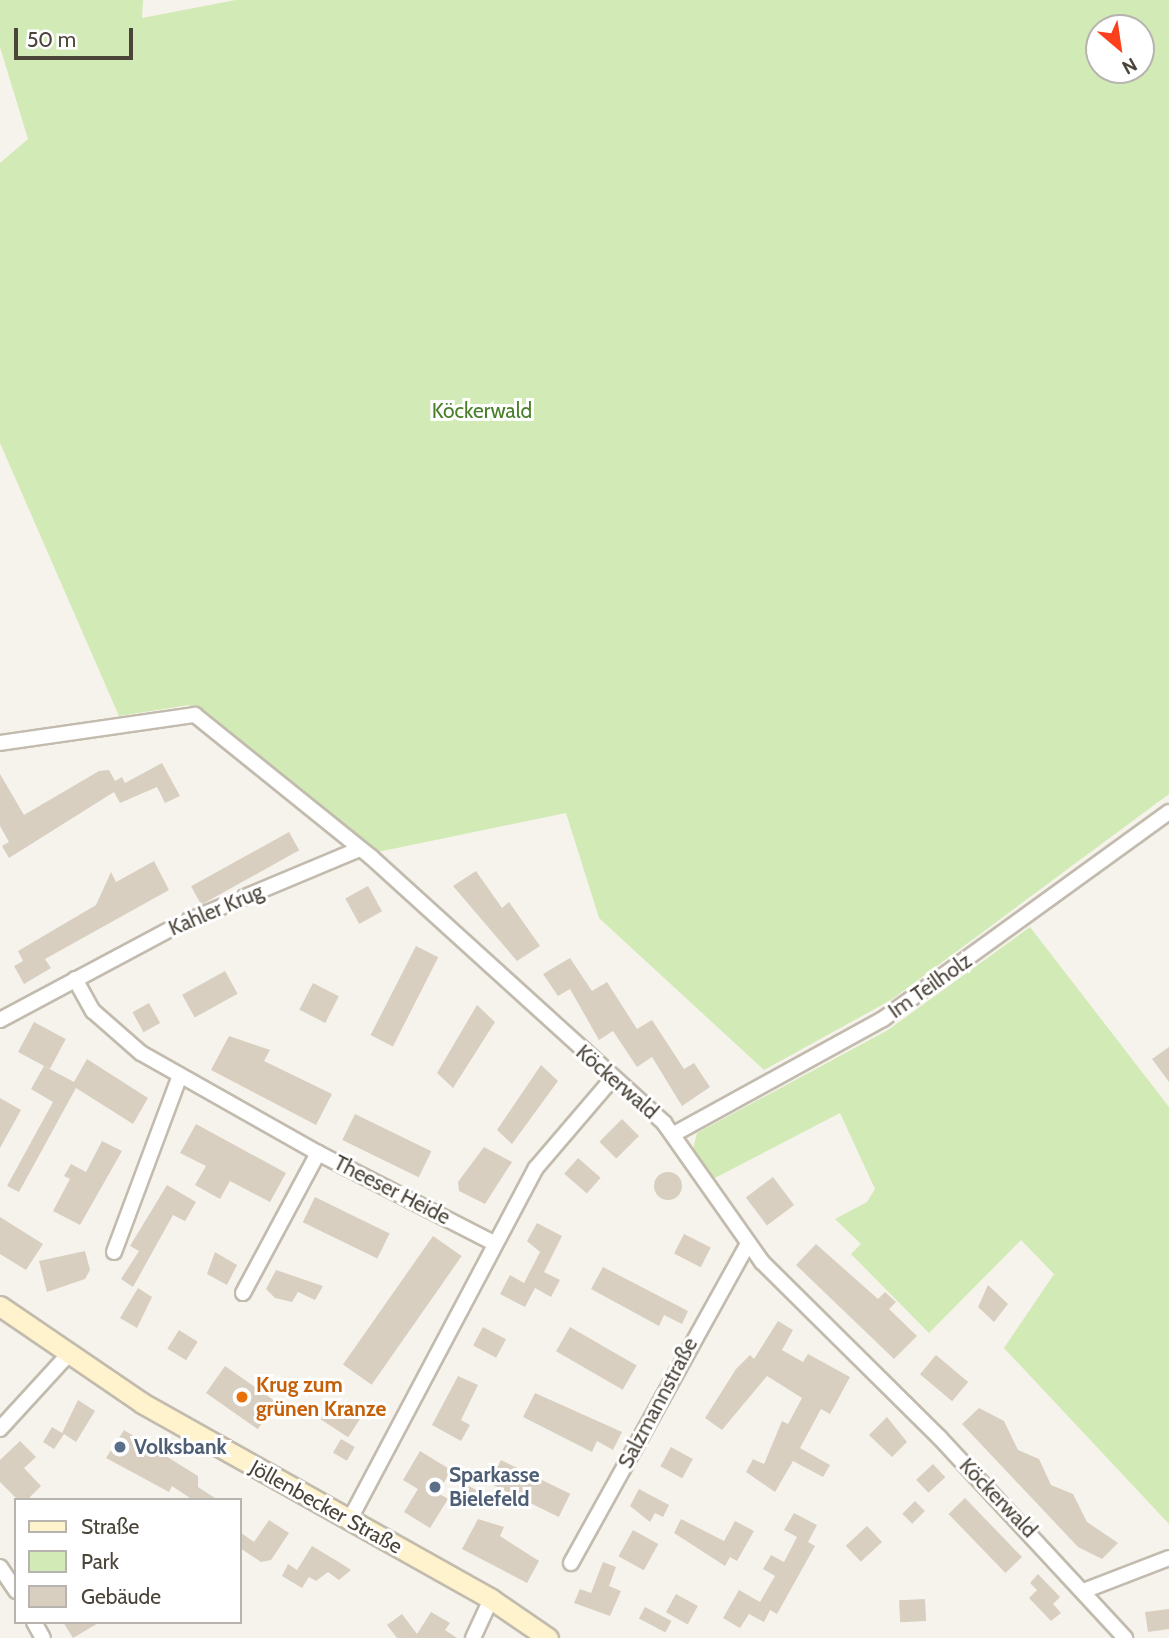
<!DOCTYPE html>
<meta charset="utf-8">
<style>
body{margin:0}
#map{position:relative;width:1169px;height:1638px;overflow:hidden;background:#f6f3ec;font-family:Cabin,sans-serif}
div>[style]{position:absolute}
.green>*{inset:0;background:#d2eab5}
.building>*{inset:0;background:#d8cfc1;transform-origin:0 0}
.round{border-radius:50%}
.roads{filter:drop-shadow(2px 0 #c2bbae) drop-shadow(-2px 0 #c2bbae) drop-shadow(0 2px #c2bbae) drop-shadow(0 -2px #c2bbae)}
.street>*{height:14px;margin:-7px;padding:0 7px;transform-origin:7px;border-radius:7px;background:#fff}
.secondary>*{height:19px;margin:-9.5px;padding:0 9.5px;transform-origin:9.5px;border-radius:9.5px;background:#fff3cd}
.dots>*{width:19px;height:19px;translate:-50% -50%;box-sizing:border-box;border:4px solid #fff;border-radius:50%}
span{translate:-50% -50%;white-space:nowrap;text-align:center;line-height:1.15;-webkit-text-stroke:6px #fff;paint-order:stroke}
.park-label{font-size:21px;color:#4a7f2a}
.street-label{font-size:21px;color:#4b4439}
.food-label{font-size:21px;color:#c56008;font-weight:700}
.left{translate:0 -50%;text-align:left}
.service-label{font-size:21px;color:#4e5e75;font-weight:700}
.legend{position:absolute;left:14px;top:1498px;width:228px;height:126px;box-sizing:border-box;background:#fff;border:2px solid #b7b4b0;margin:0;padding:9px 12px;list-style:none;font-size:21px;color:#4b4439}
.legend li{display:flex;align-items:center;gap:14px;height:35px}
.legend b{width:35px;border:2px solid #b7b4b0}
.north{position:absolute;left:1085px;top:14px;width:70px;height:70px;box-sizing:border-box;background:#fff;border:2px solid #b7b4b0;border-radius:50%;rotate:151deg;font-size:19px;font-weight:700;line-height:28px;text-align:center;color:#4b4439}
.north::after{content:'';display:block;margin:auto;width:24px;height:32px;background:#fc3f1d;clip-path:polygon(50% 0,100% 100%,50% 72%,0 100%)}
.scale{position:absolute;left:14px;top:28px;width:119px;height:32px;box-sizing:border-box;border:4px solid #4b4439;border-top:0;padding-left:9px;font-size:21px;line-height:24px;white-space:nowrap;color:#4b4439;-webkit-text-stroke:5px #fff;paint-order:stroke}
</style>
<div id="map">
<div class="green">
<div style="clip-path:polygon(evenodd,0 0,143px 0,142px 18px,236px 0,1169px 0,1169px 794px,891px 1000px,764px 1070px,599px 918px,566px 813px,368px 854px,189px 705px,119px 716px,0 443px,0 163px,28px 139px,0 47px,0 0,1099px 28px,1141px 28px,1141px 70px,1099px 70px,1099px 28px)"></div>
<div style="clip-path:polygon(1030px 927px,1169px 1107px,1169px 1524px,1004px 1348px,1054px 1274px,1021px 1240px,929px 1333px,851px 1254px,861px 1244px,835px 1219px,867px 1202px,875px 1189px,840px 1113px,713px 1179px,693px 1149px,697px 1133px,888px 1030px)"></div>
</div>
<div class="building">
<div style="clip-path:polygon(162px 763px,180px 796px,165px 803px,157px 787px,120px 803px,114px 792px,9px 858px,2px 846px,9px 842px,0 826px,0 774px,24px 815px,99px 771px,109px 770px,115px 781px,122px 777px,125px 783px)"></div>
<div style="left:289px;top:832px;width:21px;height:112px;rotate:61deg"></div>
<div style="clip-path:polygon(154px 861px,169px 890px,45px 959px,51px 968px,24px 984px,14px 966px,23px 961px,18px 951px,96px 905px,111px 872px,116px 882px)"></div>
<div style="clip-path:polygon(476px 871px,502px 908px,509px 902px,540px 946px,517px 961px,453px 886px)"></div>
<div style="left:368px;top:886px;width:29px;height:26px;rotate:61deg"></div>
<div style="left:416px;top:946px;width:25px;height:100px;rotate:27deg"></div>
<div style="clip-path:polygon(570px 958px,592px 991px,607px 982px,637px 1029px,652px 1020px,684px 1069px,694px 1063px,710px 1087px,682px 1106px,652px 1057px,637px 1067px,613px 1031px,599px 1040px,570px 989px,558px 996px,543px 974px)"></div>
<div style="left:225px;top:971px;width:26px;height:49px;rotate:61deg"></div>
<div style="left:313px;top:983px;width:29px;height:30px;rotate:27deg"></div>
<div style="left:149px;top:1003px;width:23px;height:19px;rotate:61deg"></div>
<div style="clip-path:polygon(477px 1005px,495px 1022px,453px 1088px,437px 1073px)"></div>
<div style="left:34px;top:1022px;width:36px;height:34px;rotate:28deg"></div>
<div style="clip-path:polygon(229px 1036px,270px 1050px,264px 1061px,332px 1094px,316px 1125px,211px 1070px)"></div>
<div style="clip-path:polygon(1169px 1047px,1169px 1082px,1152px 1059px)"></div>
<div style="clip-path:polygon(87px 1059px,148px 1098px,133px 1124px,76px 1088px,19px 1192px,7px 1186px,53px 1102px,31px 1089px,44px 1066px,74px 1082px)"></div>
<div style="clip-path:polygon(541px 1065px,558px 1081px,512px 1144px,497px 1130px)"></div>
<div style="clip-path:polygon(0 1098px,21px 1110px,0 1148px)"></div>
<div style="left:355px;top:1114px;width:85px;height:29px;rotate:26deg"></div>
<div style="left:622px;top:1119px;width:24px;height:32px;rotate:45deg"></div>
<div style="clip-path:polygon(196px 1124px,286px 1173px,270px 1202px,230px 1181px,220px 1199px,195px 1185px,206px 1166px,180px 1153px)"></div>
<div style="clip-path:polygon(102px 1141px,122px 1151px,80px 1225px,53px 1211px,70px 1179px,64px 1176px,71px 1164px,86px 1172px)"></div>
<div style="clip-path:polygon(484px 1147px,512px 1162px,485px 1204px,459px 1191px,458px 1182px)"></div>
<div style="left:578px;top:1158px;width:30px;height:21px;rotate:41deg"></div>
<div class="round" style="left:654px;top:1172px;width:28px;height:28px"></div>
<div style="left:773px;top:1177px;width:35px;height:34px;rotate:53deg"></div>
<div style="clip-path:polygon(167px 1185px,196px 1202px,185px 1221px,173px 1215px,133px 1287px,121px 1279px,139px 1251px,130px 1246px)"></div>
<div style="left:315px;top:1197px;width:83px;height:28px;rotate:26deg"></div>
<div style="clip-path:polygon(0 1217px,43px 1244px,26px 1270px,0 1254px)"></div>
<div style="clip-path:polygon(537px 1223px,562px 1236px,544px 1272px,560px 1280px,551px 1297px,535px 1288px,525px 1307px,500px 1294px,510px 1275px,524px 1283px,540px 1252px,527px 1241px)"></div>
<div style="left:684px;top:1234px;width:30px;height:22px;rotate:27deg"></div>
<div style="left:433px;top:1236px;width:35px;height:157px;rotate:35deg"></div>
<div style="clip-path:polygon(816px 1244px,878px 1299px,885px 1292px,896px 1302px,889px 1309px,917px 1336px,894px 1359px,796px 1265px)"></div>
<div style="clip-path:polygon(85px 1251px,90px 1270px,85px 1279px,47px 1292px,39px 1261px)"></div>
<div style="clip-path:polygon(215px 1252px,237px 1265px,227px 1285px,207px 1274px)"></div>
<div style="clip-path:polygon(603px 1267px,688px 1311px,682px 1324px,664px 1315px,659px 1326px,591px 1289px)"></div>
<div style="clip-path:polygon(276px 1270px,323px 1286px,315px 1300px,298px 1292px,292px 1302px,275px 1298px,266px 1289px)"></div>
<div style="clip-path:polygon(988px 1285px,1008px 1304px,994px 1322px,978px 1307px)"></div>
<div style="clip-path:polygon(138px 1288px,152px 1297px,137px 1328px,120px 1318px)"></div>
<div style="clip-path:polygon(778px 1321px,793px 1330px,782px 1350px,803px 1362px,808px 1354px,850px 1377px,830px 1414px,821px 1409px,800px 1448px,830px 1465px,823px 1477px,793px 1461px,775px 1492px,746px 1472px,753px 1459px,764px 1464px,782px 1421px,788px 1424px,802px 1398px,767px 1376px,722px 1430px,705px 1418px,736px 1369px,750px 1355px,754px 1359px)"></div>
<div style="left:483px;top:1327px;width:26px;height:21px;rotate:28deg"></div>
<div style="left:570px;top:1327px;width:77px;height:28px;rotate:30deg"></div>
<div style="left:179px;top:1330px;width:22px;height:22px;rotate:32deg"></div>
<div style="left:936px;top:1355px;width:42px;height:25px;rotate:40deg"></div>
<div style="left:225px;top:1366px;width:63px;height:33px;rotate:35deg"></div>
<div style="clip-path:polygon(458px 1376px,478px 1385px,461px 1420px,470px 1425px,461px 1441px,432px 1425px)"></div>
<div style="clip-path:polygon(535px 1393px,622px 1432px,613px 1450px,597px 1441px,592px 1452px,523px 1417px)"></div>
<div style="clip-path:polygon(78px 1400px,95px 1411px,76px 1442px,64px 1434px,54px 1449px,43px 1442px,52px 1427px,62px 1433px)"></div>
<div style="left:333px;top:1400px;width:33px;height:23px;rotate:33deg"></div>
<div style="clip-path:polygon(979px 1408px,1004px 1421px,1018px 1450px,1039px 1459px,1051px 1485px,1073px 1494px,1087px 1522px,1118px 1543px,1102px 1559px,1078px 1547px,962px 1424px)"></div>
<div style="clip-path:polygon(887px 1417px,907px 1442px,892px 1457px,869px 1435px)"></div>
<div style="clip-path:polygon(124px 1430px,198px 1476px,198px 1487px,218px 1500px,193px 1500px,172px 1486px,169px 1492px,106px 1458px)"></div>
<div style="left:341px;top:1439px;width:16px;height:16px;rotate:30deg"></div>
<div style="clip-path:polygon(20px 1441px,36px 1457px,24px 1468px,41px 1486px,27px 1500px,18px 1500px,0 1482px,0 1460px)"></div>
<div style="left:671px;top:1447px;width:25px;height:22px;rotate:29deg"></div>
<div style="clip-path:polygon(420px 1451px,451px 1470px,438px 1493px,448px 1499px,430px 1528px,404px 1512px,418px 1489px,403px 1480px)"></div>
<div style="left:501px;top:1460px;width:77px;height:26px;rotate:26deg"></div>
<div style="left:933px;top:1464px;width:18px;height:23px;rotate:47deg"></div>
<div style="left:469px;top:1486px;width:25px;height:13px;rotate:29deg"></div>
<div style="clip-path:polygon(639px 1489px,669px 1505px,663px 1517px,655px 1513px,650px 1522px,630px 1506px)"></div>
<div style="left:965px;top:1498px;width:82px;height:23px;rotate:46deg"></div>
<div style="left:915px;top:1501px;width:14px;height:18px;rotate:45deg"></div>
<div style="clip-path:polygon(794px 1513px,817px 1525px,808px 1542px,815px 1546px,777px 1614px,770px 1610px,764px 1622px,749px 1614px,740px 1628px,723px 1618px,739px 1590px,760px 1602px,775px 1576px,763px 1569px,771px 1555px,784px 1562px,797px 1537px,784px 1530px)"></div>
<div style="clip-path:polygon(478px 1519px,504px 1527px,500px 1536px,539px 1561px,527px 1583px,462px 1549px)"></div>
<div style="clip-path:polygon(681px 1519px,724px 1541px,735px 1521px,754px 1531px,737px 1561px,730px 1557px,725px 1566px,674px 1533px)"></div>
<div style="clip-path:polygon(269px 1520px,289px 1533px,271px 1560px,261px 1562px,240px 1548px,240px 1532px,254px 1542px)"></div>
<div style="left:867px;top:1526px;width:22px;height:29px;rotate:47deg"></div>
<div style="left:633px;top:1530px;width:29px;height:30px;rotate:29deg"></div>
<div style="clip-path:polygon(312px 1546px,342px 1564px,351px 1570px,339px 1580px,328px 1572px,316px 1581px,309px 1577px,302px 1588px,282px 1576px,288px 1564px,297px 1570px)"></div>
<div style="clip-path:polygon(603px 1562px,616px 1567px,609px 1586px,621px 1591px,610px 1616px,574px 1603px,580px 1589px,591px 1593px)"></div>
<div style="clip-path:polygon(1038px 1574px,1060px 1597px,1053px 1604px,1061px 1613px,1051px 1621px,1029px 1598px,1037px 1590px,1030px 1583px)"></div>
<div style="left:676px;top:1594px;width:25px;height:21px;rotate:29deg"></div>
<div style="left:925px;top:1599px;width:22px;height:26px;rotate:87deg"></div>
<div style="left:645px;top:1607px;width:30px;height:13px;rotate:28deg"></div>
<div style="clip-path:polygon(1169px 1609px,1169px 1629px,1148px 1632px,1145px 1612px)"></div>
<div style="clip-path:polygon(431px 1612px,450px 1623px,445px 1630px,457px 1638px,397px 1638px,387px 1625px,402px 1614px,417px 1634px)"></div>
<div style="clip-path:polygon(63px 1622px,100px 1622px,73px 1638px)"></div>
</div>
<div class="roads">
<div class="street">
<div style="left:0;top:743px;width:197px;rotate:-8.2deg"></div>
<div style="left:195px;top:715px;width:226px;rotate:38.9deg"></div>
<div style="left:371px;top:857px;width:396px;rotate:42.2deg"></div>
<div style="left:664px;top:1123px;width:170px;rotate:54.8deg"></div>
<div style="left:762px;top:1262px;width:249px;rotate:44.7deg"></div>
<div style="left:939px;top:1437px;width:274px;rotate:47.2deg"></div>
<div style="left:75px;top:979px;width:37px;rotate:61deg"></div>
<div style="left:93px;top:1011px;width:64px;rotate:41.2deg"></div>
<div style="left:141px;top:1053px;width:203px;rotate:29.5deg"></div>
<div style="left:0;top:1020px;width:202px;rotate:-28.1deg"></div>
<div style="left:178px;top:925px;width:197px;rotate:-22.7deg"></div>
<div style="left:674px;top:1134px;width:239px;rotate:-28.8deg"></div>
<div style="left:883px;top:1019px;width:353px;rotate:-35.9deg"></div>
<div style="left:114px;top:1252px;width:186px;rotate:-69.5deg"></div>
<div style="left:243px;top:1293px;width:159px;rotate:-61.8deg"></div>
<div style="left:318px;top:1153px;width:198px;rotate:27.1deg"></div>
<div style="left:0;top:1429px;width:99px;rotate:-47.5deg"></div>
<div style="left:350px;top:1519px;width:397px;rotate:-62.1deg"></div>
<div style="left:536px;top:1168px;width:117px;rotate:-49.5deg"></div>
<div style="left:571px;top:1563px;width:365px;rotate:-61deg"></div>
<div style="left:0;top:1567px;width:29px;rotate:56deg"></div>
<div style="left:1086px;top:1590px;width:89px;rotate:-21.1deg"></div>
<div style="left:34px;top:1622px;width:18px;rotate:61deg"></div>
<div style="left:473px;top:1638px;width:43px;rotate:-65.2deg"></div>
</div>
<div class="secondary">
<div style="left:0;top:1306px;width:172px;rotate:34.3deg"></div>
<div style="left:142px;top:1403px;width:400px;rotate:29.3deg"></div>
<div style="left:491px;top:1599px;width:69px;rotate:34.4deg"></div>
</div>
</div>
<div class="dots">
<div style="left:242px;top:1397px;background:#e8710a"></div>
<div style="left:120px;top:1447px;background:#5c6f8a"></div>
<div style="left:435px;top:1487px;background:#5c6f8a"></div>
</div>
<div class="park-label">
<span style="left:482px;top:411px">Köckerwald</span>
</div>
<div class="street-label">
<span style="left:216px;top:910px;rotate:-23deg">Kahler Krug</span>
<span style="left:930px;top:986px;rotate:-35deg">Im Teilholz</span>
<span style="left:617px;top:1082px;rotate:41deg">Köckerwald</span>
<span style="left:392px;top:1190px;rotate:27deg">Theeser Heide</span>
<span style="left:658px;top:1403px;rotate:-62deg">Salzmannstraße</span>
<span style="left:998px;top:1498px;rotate:46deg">Köckerwald</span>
<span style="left:326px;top:1507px;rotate:29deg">Jöllenbecker Straße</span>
</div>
<div class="food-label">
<span class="left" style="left:256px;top:1397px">Krug zum<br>grünen Kranze</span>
</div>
<div class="service-label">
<span class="left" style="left:134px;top:1447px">Volksbank</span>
<span class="left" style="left:449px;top:1487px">Sparkasse<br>Bielefeld</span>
</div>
<ul class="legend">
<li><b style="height:9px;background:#fff3cd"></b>Straße</li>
<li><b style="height:19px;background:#d2eab5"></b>Park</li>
<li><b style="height:19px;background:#d8cfc1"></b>Gebäude</li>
</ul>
<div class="north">N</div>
<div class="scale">50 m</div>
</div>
